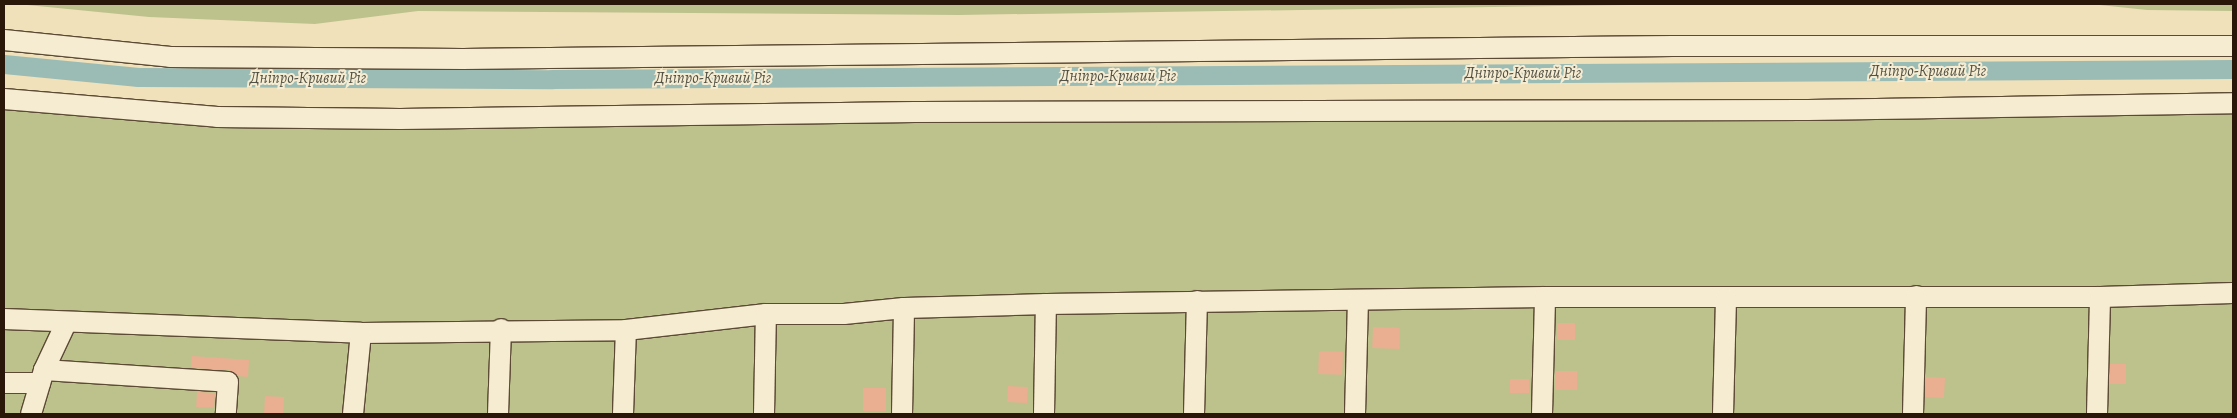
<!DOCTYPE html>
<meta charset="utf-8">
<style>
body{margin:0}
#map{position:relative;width:2237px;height:418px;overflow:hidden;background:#f1e1ba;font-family:Alegreya,serif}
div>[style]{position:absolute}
.green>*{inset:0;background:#bdc28d}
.canal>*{height:19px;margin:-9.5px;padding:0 9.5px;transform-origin:9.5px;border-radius:9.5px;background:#9bbcb5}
.building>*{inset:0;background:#e9af90;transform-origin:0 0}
.roads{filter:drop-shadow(1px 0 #5c4a35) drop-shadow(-1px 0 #5c4a35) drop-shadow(0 1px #5c4a35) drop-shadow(0 -1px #5c4a35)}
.minor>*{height:20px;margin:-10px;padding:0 10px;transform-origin:10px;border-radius:10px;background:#f6ecd2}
span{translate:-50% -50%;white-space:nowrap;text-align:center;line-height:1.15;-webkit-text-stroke:4px #f6ecd2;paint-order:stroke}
.water-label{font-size:16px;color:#525145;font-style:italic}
.frame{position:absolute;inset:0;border:5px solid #2b1709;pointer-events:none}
</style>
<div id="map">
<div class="green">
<div style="clip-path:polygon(17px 4px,1700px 4px,959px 15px,418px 11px,315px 24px,149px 17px)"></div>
<div style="clip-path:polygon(2090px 4px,2233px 4px,2233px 11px,2147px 10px)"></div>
<div style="clip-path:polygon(4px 99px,217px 117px,2233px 103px,2233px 414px,4px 414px)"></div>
</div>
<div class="canal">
<div style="left:4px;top:64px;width:135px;rotate:5.5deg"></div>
<div style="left:138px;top:77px;width:414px;rotate:0.3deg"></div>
<div style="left:552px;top:79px;width:1681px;rotate:-0.34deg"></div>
</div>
<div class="building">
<div style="left:1557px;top:323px;width:18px;height:17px"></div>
<div style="left:1373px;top:327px;width:27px;height:21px;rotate:2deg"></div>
<div style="left:1319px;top:351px;width:24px;height:23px;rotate:2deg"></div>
<div style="clip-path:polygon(192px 356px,249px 360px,248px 377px,238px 376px,229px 370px,191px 368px)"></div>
<div style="left:2110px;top:364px;width:16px;height:20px"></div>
<div style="left:1555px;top:371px;width:22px;height:19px"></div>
<div style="left:1926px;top:377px;width:19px;height:20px;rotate:3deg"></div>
<div style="left:1510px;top:379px;width:19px;height:14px"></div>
<div style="left:1008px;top:386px;width:20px;height:16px;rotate:3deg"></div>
<div style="left:863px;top:388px;width:23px;height:23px"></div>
<div style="left:197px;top:392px;width:18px;height:15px;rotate:3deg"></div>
<div style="left:265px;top:396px;width:19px;height:18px;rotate:3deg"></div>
</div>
<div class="roads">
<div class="minor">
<div style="left:4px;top:40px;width:167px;rotate:5.8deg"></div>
<div style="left:170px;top:57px;width:293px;rotate:0.4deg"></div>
<div style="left:463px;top:59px;width:1210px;rotate:-0.62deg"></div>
<div style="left:1673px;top:46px;width:560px"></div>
<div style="left:4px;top:99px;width:214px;rotate:4.8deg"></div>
<div style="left:217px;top:117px;width:183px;rotate:0.6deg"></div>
<div style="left:400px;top:119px;width:515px;rotate:-0.78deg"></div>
<div style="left:915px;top:112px;width:893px;rotate:-0.13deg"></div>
<div style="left:1808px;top:110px;width:425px;rotate:-0.9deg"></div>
<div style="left:4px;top:319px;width:357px;rotate:2.2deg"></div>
<div style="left:361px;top:333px;width:265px;rotate:-0.6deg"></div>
<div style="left:626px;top:330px;width:141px;rotate:-6.5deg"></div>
<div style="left:766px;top:314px;width:78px"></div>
<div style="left:844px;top:314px;width:60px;rotate:-5.7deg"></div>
<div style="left:904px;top:308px;width:142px;rotate:-1.6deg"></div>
<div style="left:1046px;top:304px;width:499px;rotate:-0.8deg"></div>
<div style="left:1545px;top:297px;width:555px"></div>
<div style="left:2100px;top:297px;width:133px;rotate:-1.7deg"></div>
<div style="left:44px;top:370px;width:184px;rotate:3.7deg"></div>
<div style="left:228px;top:382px;width:32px;rotate:94deg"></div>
<div style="left:4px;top:383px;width:36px"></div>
<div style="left:31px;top:414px;width:46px;rotate:-73.5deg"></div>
<div style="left:44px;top:370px;width:52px;rotate:-64.9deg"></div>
<div style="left:353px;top:414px;width:81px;rotate:-84.4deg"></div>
<div style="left:498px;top:414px;width:85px;rotate:-88deg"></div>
<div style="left:623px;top:414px;width:84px;rotate:-88deg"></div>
<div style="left:764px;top:414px;width:100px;rotate:-88.9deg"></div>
<div style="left:902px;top:414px;width:106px;rotate:-88.9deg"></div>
<div style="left:1044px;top:414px;width:110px;rotate:-89deg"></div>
<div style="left:1194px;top:414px;width:113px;rotate:-88.5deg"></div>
<div style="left:1355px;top:414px;width:113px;rotate:-88.5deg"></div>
<div style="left:1542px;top:414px;width:117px;rotate:-88.5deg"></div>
<div style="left:1723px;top:414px;width:115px;rotate:-88.5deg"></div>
<div style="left:1913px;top:414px;width:118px;rotate:-88.5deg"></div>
<div style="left:2097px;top:414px;width:117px;rotate:-88.5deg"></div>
</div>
</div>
<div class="water-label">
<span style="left:1928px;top:71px">Дніпро-Кривий Ріг</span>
<span style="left:1523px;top:73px">Дніпро-Кривий Ріг</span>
<span style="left:1118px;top:76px">Дніпро-Кривий Ріг</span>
<span style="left:308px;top:78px">Дніпро-Кривий Ріг</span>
<span style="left:713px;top:78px">Дніпро-Кривий Ріг</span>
</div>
<div class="frame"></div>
</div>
